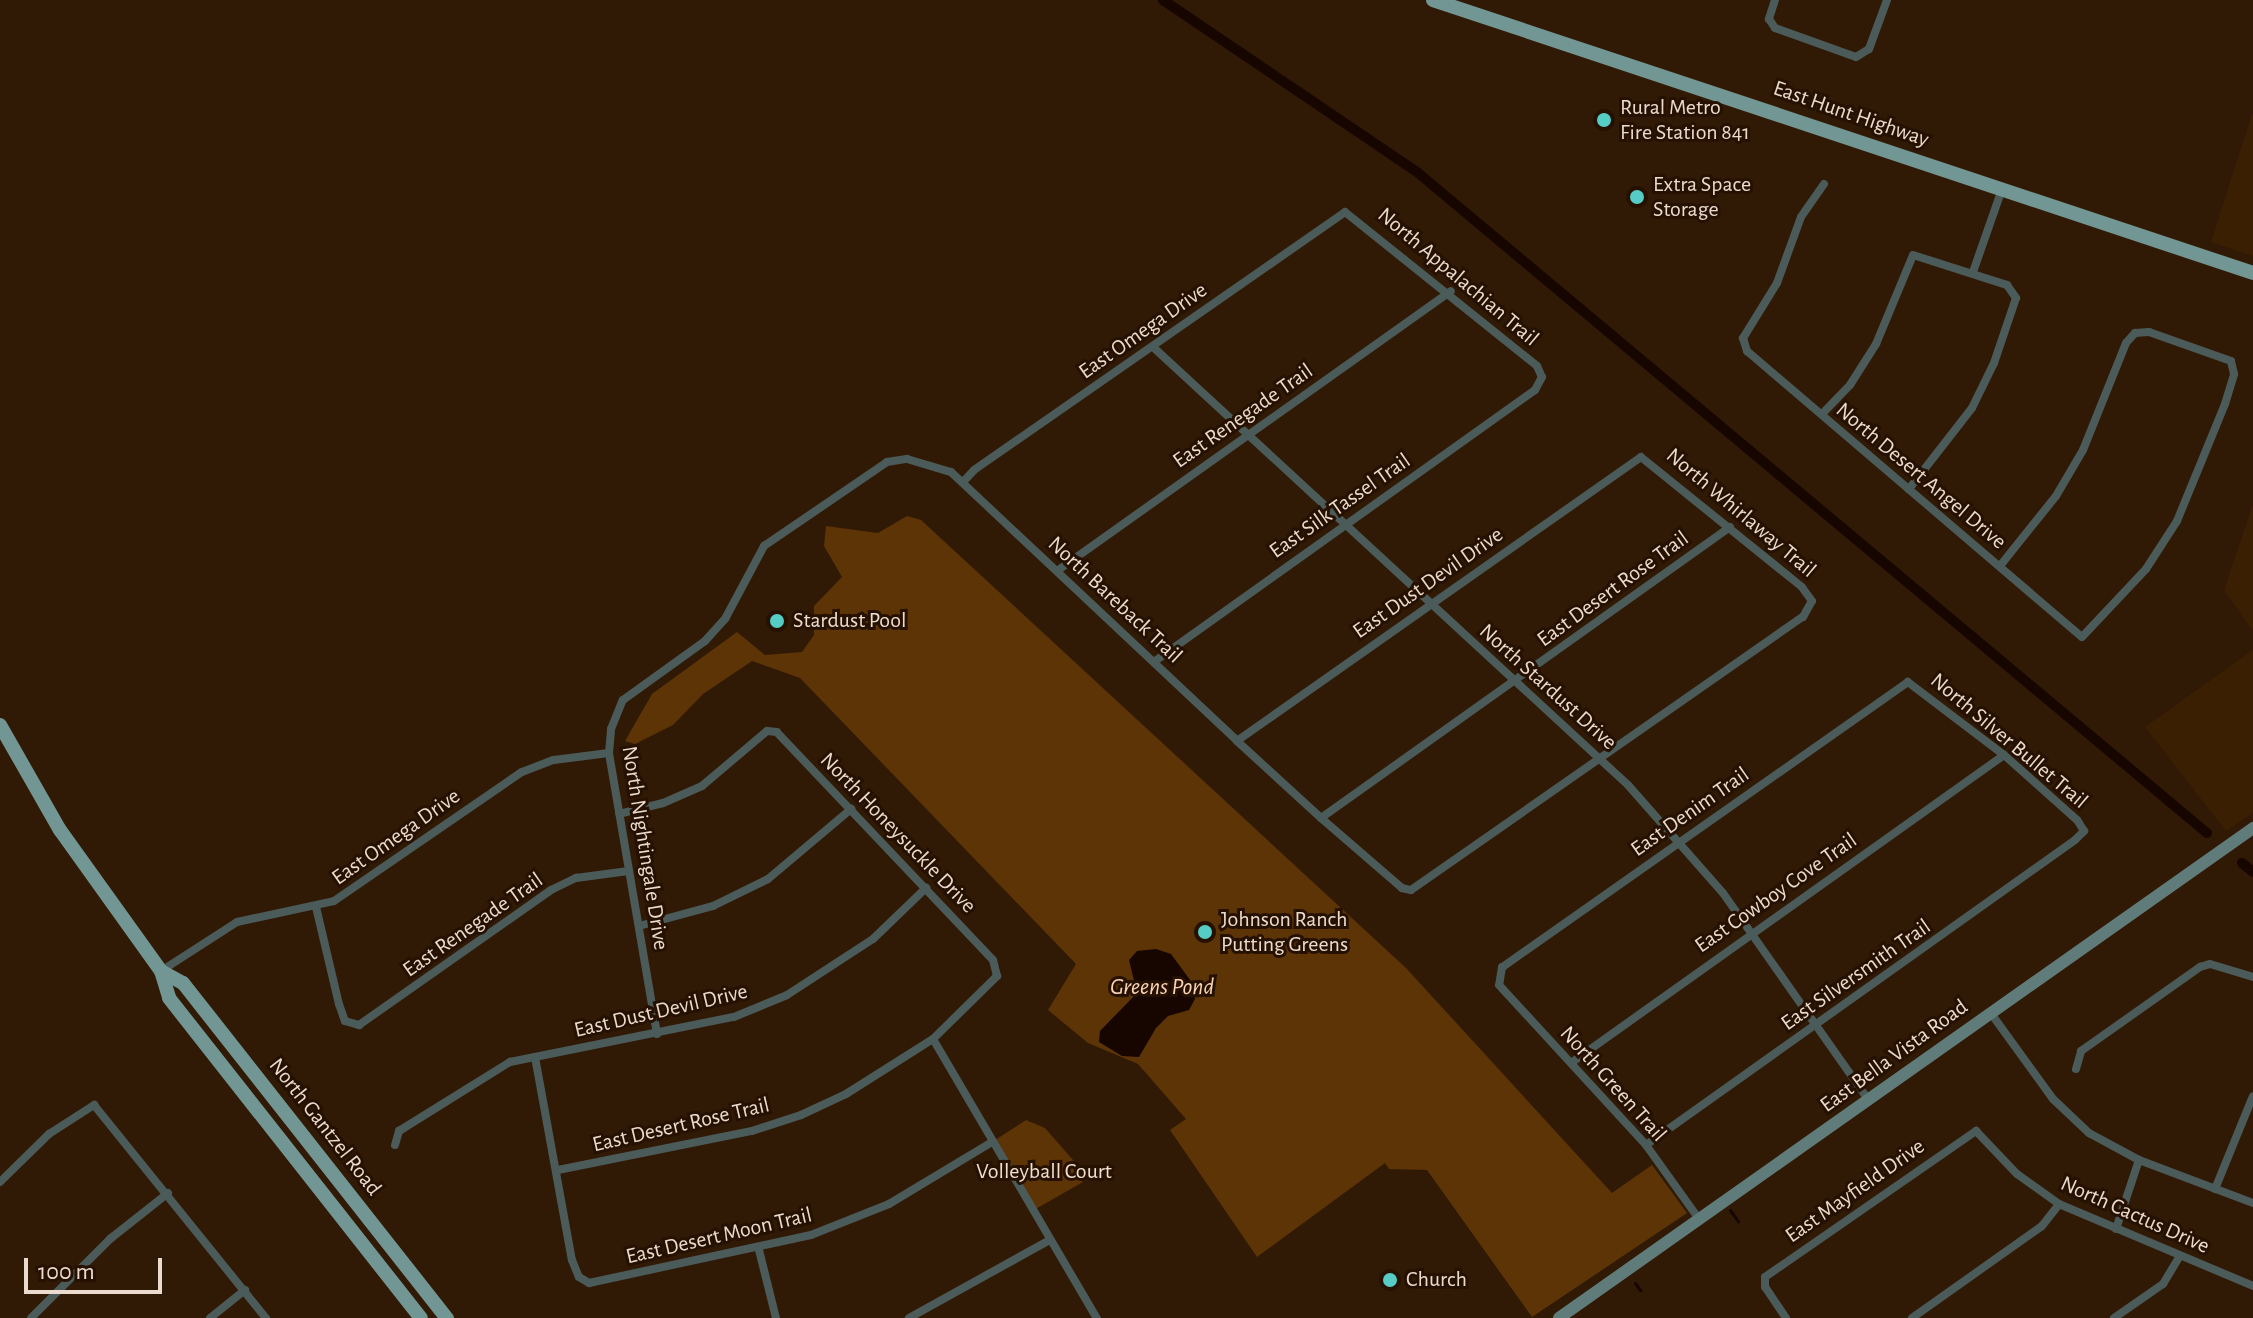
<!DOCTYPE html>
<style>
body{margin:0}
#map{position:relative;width:2253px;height:1318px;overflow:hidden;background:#311a05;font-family:"Alegreya Sans",sans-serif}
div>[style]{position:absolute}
.built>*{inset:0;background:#3a1f02}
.green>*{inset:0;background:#5c3406}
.water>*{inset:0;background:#170500}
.stream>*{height:3px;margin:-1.5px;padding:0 1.5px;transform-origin:1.5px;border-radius:1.5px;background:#170500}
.canal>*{height:10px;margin:-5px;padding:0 5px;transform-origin:5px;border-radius:5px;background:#170500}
.street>*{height:8px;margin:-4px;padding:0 4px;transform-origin:4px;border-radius:4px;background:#4a5b5a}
.secondary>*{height:12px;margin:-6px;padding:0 6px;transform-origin:6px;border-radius:6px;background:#607c7a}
.primary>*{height:14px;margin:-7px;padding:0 7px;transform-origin:7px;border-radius:7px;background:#719693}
.dots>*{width:22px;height:22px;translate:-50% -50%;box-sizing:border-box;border:4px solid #261100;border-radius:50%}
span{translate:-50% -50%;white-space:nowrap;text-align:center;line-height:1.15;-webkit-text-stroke:6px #261100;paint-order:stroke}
.poi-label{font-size:22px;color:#ebdbce}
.left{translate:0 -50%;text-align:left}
.street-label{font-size:22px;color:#ebdbce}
.park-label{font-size:22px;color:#f2dfcf}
.water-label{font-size:24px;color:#fad5b5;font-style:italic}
.scale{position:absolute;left:24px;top:1258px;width:138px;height:36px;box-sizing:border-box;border:4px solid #ebdbce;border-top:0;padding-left:10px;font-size:24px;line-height:28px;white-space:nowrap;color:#ebdbce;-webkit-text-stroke:6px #261100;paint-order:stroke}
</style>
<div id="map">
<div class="built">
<div style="clip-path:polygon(2252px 114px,2253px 114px,2253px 256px,2211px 242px)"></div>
<div style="clip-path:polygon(2253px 504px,2253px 631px,2224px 590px)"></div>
<div style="clip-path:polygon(2253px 650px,2253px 813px,2226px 831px,2145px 727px)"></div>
</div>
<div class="green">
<div style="clip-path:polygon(907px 516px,921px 520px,1406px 968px,1612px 1193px,1652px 1165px,1687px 1213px,1532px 1317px,1427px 1170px,1389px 1169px,1385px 1163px,1257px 1257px,1170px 1130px,1186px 1119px,1138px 1064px,1088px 1043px,1048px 1010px,1076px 964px,800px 678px,752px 661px,703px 694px,673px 725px,635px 744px,625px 741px,652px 694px,737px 632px,765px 655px,802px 652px,814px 635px,814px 606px,842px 577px,824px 546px,826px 526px,878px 533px)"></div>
<div style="clip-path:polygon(1026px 1120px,1045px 1128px,1073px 1160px,1083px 1182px,1032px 1211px,992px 1142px)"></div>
</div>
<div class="water">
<div style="clip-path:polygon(1156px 949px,1171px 954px,1193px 984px,1195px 999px,1189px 1010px,1168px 1016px,1156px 1028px,1139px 1057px,1122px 1056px,1099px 1042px,1100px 1031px,1137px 993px,1129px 960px,1137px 951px)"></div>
</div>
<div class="stream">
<div style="left:1730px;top:1210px;width:14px;rotate:54deg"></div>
<div style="left:1635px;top:1283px;width:9px;rotate:54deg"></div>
</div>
<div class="canal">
<div style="left:1163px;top:0;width:307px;rotate:34.1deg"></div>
<div style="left:1417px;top:172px;width:1030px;rotate:39.92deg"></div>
<div style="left:2242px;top:863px;width:14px;rotate:39deg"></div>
</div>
<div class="street">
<div style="left:1775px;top:0;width:20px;rotate:108deg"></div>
<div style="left:1769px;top:19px;width:11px;rotate:56deg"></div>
<div style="left:1775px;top:28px;width:86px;rotate:19.7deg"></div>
<div style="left:1856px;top:57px;width:15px;rotate:-32deg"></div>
<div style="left:1869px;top:49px;width:52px;rotate:-69.8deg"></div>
<div style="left:1824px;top:184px;width:40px;rotate:124.9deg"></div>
<div style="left:1801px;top:217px;width:70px;rotate:110deg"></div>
<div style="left:1777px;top:283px;width:65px;rotate:121.7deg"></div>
<div style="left:1743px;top:338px;width:14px;rotate:73deg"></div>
<div style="left:1747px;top:351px;width:440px;rotate:40.5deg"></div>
<div style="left:2082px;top:637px;width:93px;rotate:-46.7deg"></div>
<div style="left:2146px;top:569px;width:57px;rotate:-57.1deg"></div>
<div style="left:2177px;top:521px;width:126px;rotate:-67.7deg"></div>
<div style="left:2225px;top:404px;width:31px;rotate:-73deg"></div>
<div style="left:2234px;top:374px;width:13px;rotate:-103deg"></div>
<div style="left:2231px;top:361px;width:87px;rotate:-160.5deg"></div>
<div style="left:2149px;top:332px;width:14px;rotate:176deg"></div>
<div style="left:2135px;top:333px;width:13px;rotate:132deg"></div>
<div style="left:2126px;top:343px;width:115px;rotate:111.9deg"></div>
<div style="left:2083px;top:450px;width:53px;rotate:120.4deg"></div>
<div style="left:2056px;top:496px;width:90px;rotate:128.7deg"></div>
<div style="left:1973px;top:272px;width:88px;rotate:-70.7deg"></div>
<div style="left:1153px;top:347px;width:646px;rotate:42.68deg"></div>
<div style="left:1628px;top:785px;width:144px;rotate:48.7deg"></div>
<div style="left:1723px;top:893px;width:252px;rotate:54.9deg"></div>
<div style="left:1822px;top:414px;width:40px;rotate:-46deg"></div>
<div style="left:1850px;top:385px;width:49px;rotate:-57.6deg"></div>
<div style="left:1876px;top:344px;width:96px;rotate:-67.4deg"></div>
<div style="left:1913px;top:255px;width:99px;rotate:17.7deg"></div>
<div style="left:2007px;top:285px;width:16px;rotate:55deg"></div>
<div style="left:2016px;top:298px;width:69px;rotate:108.7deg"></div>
<div style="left:1994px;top:363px;width:50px;rotate:116.1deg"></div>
<div style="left:1972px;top:408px;width:103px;rotate:127.9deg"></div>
<div style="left:963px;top:482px;width:16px;rotate:-47deg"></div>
<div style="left:974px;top:470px;width:452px;rotate:-34.8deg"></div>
<div style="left:1345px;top:212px;width:246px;rotate:38.7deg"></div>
<div style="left:1537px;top:366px;width:12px;rotate:66deg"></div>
<div style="left:1542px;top:377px;width:15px;rotate:118deg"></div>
<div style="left:1535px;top:390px;width:467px;rotate:144.5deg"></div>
<div style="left:1057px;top:571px;width:483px;rotate:-35.4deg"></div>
<div style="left:1321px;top:818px;width:502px;rotate:-35.43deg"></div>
<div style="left:316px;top:907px;width:100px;rotate:76.7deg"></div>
<div style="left:339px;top:1004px;width:18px;rotate:71deg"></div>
<div style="left:345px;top:1021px;width:15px;rotate:16deg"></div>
<div style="left:359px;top:1025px;width:235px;rotate:-35.1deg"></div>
<div style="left:551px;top:890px;width:28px;rotate:-26deg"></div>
<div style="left:576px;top:878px;width:53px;rotate:-7.5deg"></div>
<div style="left:639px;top:926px;width:77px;rotate:-15.1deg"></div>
<div style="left:713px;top:906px;width:61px;rotate:-26.1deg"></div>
<div style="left:768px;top:879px;width:109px;rotate:-40.1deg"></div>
<div style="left:161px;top:971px;width:90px;rotate:-32.8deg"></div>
<div style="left:237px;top:922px;width:99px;rotate:-12.2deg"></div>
<div style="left:334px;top:901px;width:228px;rotate:-34.5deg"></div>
<div style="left:522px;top:772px;width:34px;rotate:-21deg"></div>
<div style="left:554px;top:760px;width:55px;rotate:-7.3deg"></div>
<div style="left:1990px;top:1012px;width:107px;rotate:54.1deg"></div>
<div style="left:2053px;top:1099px;width:50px;rotate:43.4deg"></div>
<div style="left:2089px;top:1133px;width:57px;rotate:28.4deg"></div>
<div style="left:2139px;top:1160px;width:122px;rotate:20.7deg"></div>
<div style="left:657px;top:1034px;width:285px;rotate:-99.7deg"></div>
<div style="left:609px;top:753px;width:24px;rotate:-85deg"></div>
<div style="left:611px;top:729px;width:31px;rotate:-68deg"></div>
<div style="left:623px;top:700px;width:101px;rotate:-35.7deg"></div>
<div style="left:705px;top:641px;width:30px;rotate:-48deg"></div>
<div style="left:725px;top:619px;width:83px;rotate:-61.9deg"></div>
<div style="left:764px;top:546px;width:149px;rotate:-34.3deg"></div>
<div style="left:887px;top:462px;width:20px;rotate:-9deg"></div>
<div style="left:907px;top:459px;width:46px;rotate:16.5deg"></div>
<div style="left:951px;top:472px;width:393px;rotate:43.2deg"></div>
<div style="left:1237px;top:741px;width:114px;rotate:42.5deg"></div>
<div style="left:1321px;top:818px;width:107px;rotate:40.8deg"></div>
<div style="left:1402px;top:888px;width:9px;rotate:13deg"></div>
<div style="left:1411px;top:890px;width:478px;rotate:-34.9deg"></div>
<div style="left:1803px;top:617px;width:18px;rotate:-61deg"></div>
<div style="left:1812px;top:601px;width:17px;rotate:-126deg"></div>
<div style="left:1802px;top:587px;width:207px;rotate:-141.1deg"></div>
<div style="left:1641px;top:457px;width:494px;rotate:144.9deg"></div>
<div style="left:933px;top:1039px;width:324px;rotate:59.6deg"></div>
<div style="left:535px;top:1057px;width:206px;rotate:79.7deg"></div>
<div style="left:572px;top:1260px;width:18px;rotate:68deg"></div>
<div style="left:579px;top:1277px;width:12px;rotate:31deg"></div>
<div style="left:589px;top:1283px;width:227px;rotate:-12.2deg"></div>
<div style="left:811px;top:1235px;width:84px;rotate:-21.7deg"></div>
<div style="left:889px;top:1204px;width:120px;rotate:-31deg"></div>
<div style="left:1571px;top:1063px;width:531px;rotate:-35.42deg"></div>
<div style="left:2076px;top:1069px;width:19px;rotate:-74deg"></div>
<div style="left:2081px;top:1051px;width:146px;rotate:-35.2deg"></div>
<div style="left:2200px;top:967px;width:10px;rotate:-17deg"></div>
<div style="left:2210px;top:964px;width:45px;rotate:16.8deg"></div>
<div style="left:395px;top:1145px;width:15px;rotate:-74deg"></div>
<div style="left:399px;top:1131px;width:131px;rotate:-31.9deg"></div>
<div style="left:510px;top:1062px;width:228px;rotate:-11.4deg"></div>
<div style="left:734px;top:1017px;width:57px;rotate:-22.5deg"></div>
<div style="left:787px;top:995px;width:103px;rotate:-33.1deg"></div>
<div style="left:873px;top:939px;width:74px;rotate:-43.9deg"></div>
<div style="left:1646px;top:1145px;width:526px;rotate:-35.41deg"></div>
<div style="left:2075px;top:840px;width:13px;rotate:-45deg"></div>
<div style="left:2084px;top:831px;width:13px;rotate:-122deg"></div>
<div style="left:2077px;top:820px;width:98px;rotate:-138.3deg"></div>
<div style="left:2004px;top:755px;width:121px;rotate:-142.8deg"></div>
<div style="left:1908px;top:682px;width:496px;rotate:144.9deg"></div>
<div style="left:1502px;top:967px;width:18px;rotate:99deg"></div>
<div style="left:1499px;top:985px;width:217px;rotate:47.4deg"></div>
<div style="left:1646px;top:1145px;width:91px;rotate:54.4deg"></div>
<div style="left:558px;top:1170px;width:198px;rotate:-11.4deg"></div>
<div style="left:752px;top:1131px;width:52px;rotate:-18.1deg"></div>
<div style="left:801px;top:1115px;width:50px;rotate:-25deg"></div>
<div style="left:846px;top:1094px;width:103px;rotate:-32.3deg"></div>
<div style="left:933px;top:1039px;width:90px;rotate:-44.5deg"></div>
<div style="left:997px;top:976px;width:16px;rotate:-104deg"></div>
<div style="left:993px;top:960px;width:314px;rotate:-133.5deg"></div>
<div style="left:777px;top:732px;width:10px;rotate:-174deg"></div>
<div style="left:767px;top:731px;width:85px;rotate:139.8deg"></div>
<div style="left:702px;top:786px;width:43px;rotate:156.4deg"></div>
<div style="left:663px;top:803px;width:45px;rotate:166deg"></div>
<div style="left:0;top:1182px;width:69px;rotate:-44.4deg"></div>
<div style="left:49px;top:1134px;width:54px;rotate:-32.8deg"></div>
<div style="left:94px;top:1105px;width:274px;rotate:51.1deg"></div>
<div style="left:2215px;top:1189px;width:100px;rotate:-67.8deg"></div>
<div style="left:2116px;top:1229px;width:73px;rotate:-71.6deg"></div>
<div style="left:759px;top:1250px;width:70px;rotate:76deg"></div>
<div style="left:31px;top:1318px;width:112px;rotate:-45deg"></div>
<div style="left:110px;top:1239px;width:74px;rotate:-38.4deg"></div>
<div style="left:210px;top:1318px;width:45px;rotate:-38.7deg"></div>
<div style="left:909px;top:1318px;width:161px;rotate:-29deg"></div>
<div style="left:1786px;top:1318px;width:37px;rotate:-124deg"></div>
<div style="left:1765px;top:1287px;width:10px;rotate:-90deg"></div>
<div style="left:1765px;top:1277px;width:257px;rotate:-34.7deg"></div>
<div style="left:1976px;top:1131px;width:59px;rotate:46.4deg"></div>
<div style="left:2017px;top:1174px;width:52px;rotate:35.5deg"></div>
<div style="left:2059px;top:1204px;width:211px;rotate:22.9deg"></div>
<div style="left:1912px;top:1318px;width:159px;rotate:-35.3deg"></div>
<div style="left:2042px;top:1226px;width:28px;rotate:-52deg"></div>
<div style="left:2114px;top:1318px;width:60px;rotate:-34.8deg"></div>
<div style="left:2163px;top:1284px;width:33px;rotate:-59deg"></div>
</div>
<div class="secondary">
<div style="left:1559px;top:1318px;width:850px;rotate:-35.22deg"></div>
</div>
<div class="primary">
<div style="left:1433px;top:0;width:864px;rotate:18.41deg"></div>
<div style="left:0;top:725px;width:121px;rotate:60.3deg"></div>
<div style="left:60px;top:830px;width:173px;rotate:54.4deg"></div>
<div style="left:161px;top:971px;width:28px;rotate:73deg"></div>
<div style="left:169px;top:998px;width:407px;rotate:51.8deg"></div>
<div style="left:161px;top:971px;width:25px;rotate:29deg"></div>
<div style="left:183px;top:983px;width:427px;rotate:51.8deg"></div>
</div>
<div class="dots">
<div style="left:1604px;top:120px;background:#55cdc6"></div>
<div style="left:1637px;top:197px;background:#55cdc6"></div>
<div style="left:777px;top:621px;background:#55cdc6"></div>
<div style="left:1205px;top:932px;background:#55cdc6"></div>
<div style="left:1390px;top:1280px;background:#55cdc6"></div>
</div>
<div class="poi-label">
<span class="left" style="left:1620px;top:120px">Rural Metro<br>Fire Station 841</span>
<span class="left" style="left:1653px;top:197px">Extra Space<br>Storage</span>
<span class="left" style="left:793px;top:621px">Stardust Pool</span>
<span class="left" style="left:1221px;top:932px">Johnson Ranch<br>Putting Greens</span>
<span class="left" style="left:1406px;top:1280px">Church</span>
</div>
<div class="street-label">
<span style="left:1851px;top:114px;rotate:19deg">East Hunt Highway</span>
<span style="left:1458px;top:277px;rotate:40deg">North Appalachian Trail</span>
<span style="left:1143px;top:331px;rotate:-35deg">East Omega Drive</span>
<span style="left:1243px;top:416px;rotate:-35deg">East Renegade Trail</span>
<span style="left:1921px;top:476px;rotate:40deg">North Desert Angel Drive</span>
<span style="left:1340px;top:506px;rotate:-35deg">East Silk Tassel Trail</span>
<span style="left:1741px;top:513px;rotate:40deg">North Whirlaway Trail</span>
<span style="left:1428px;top:583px;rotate:-35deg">East Dust Devil Drive</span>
<span style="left:1613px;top:589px;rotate:-36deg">East Desert Rose Trail</span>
<span style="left:1115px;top:600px;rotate:43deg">North Bareback Trail</span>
<span style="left:1548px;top:687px;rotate:42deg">North Stardust Drive</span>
<span style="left:2009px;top:741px;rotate:40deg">North Silver Bullet Trail</span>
<span style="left:1690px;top:812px;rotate:-35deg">East Denim Trail</span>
<span style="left:898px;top:833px;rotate:46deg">North Honeysuckle Drive</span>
<span style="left:396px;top:837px;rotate:-35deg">East Omega Drive</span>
<span style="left:645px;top:848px;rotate:81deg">North Nightingale Drive</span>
<span style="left:1776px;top:893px;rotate:-35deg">East Cowboy Cove Trail</span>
<span style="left:473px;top:925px;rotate:-35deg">East Renegade Trail</span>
<span style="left:1856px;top:975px;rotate:-35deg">East Silversmith Trail</span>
<span style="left:661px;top:1011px;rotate:-13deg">East Dust Devil Drive</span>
<span style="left:1894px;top:1056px;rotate:-36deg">East Bella Vista Road</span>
<span style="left:1613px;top:1084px;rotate:48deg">North Green Trail</span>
<span style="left:681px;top:1125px;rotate:-13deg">East Desert Rose Trail</span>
<span style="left:325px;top:1127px;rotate:52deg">North Gantzel Road</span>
<span style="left:1855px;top:1191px;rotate:-35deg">East Mayfield Drive</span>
<span style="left:2135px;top:1215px;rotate:24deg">North Cactus Drive</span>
<span style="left:719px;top:1236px;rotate:-13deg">East Desert Moon Trail</span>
</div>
<div class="park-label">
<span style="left:1044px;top:1172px">Volleyball Court</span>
</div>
<div class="water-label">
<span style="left:1162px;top:988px">Greens Pond</span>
</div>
<div class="scale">100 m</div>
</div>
